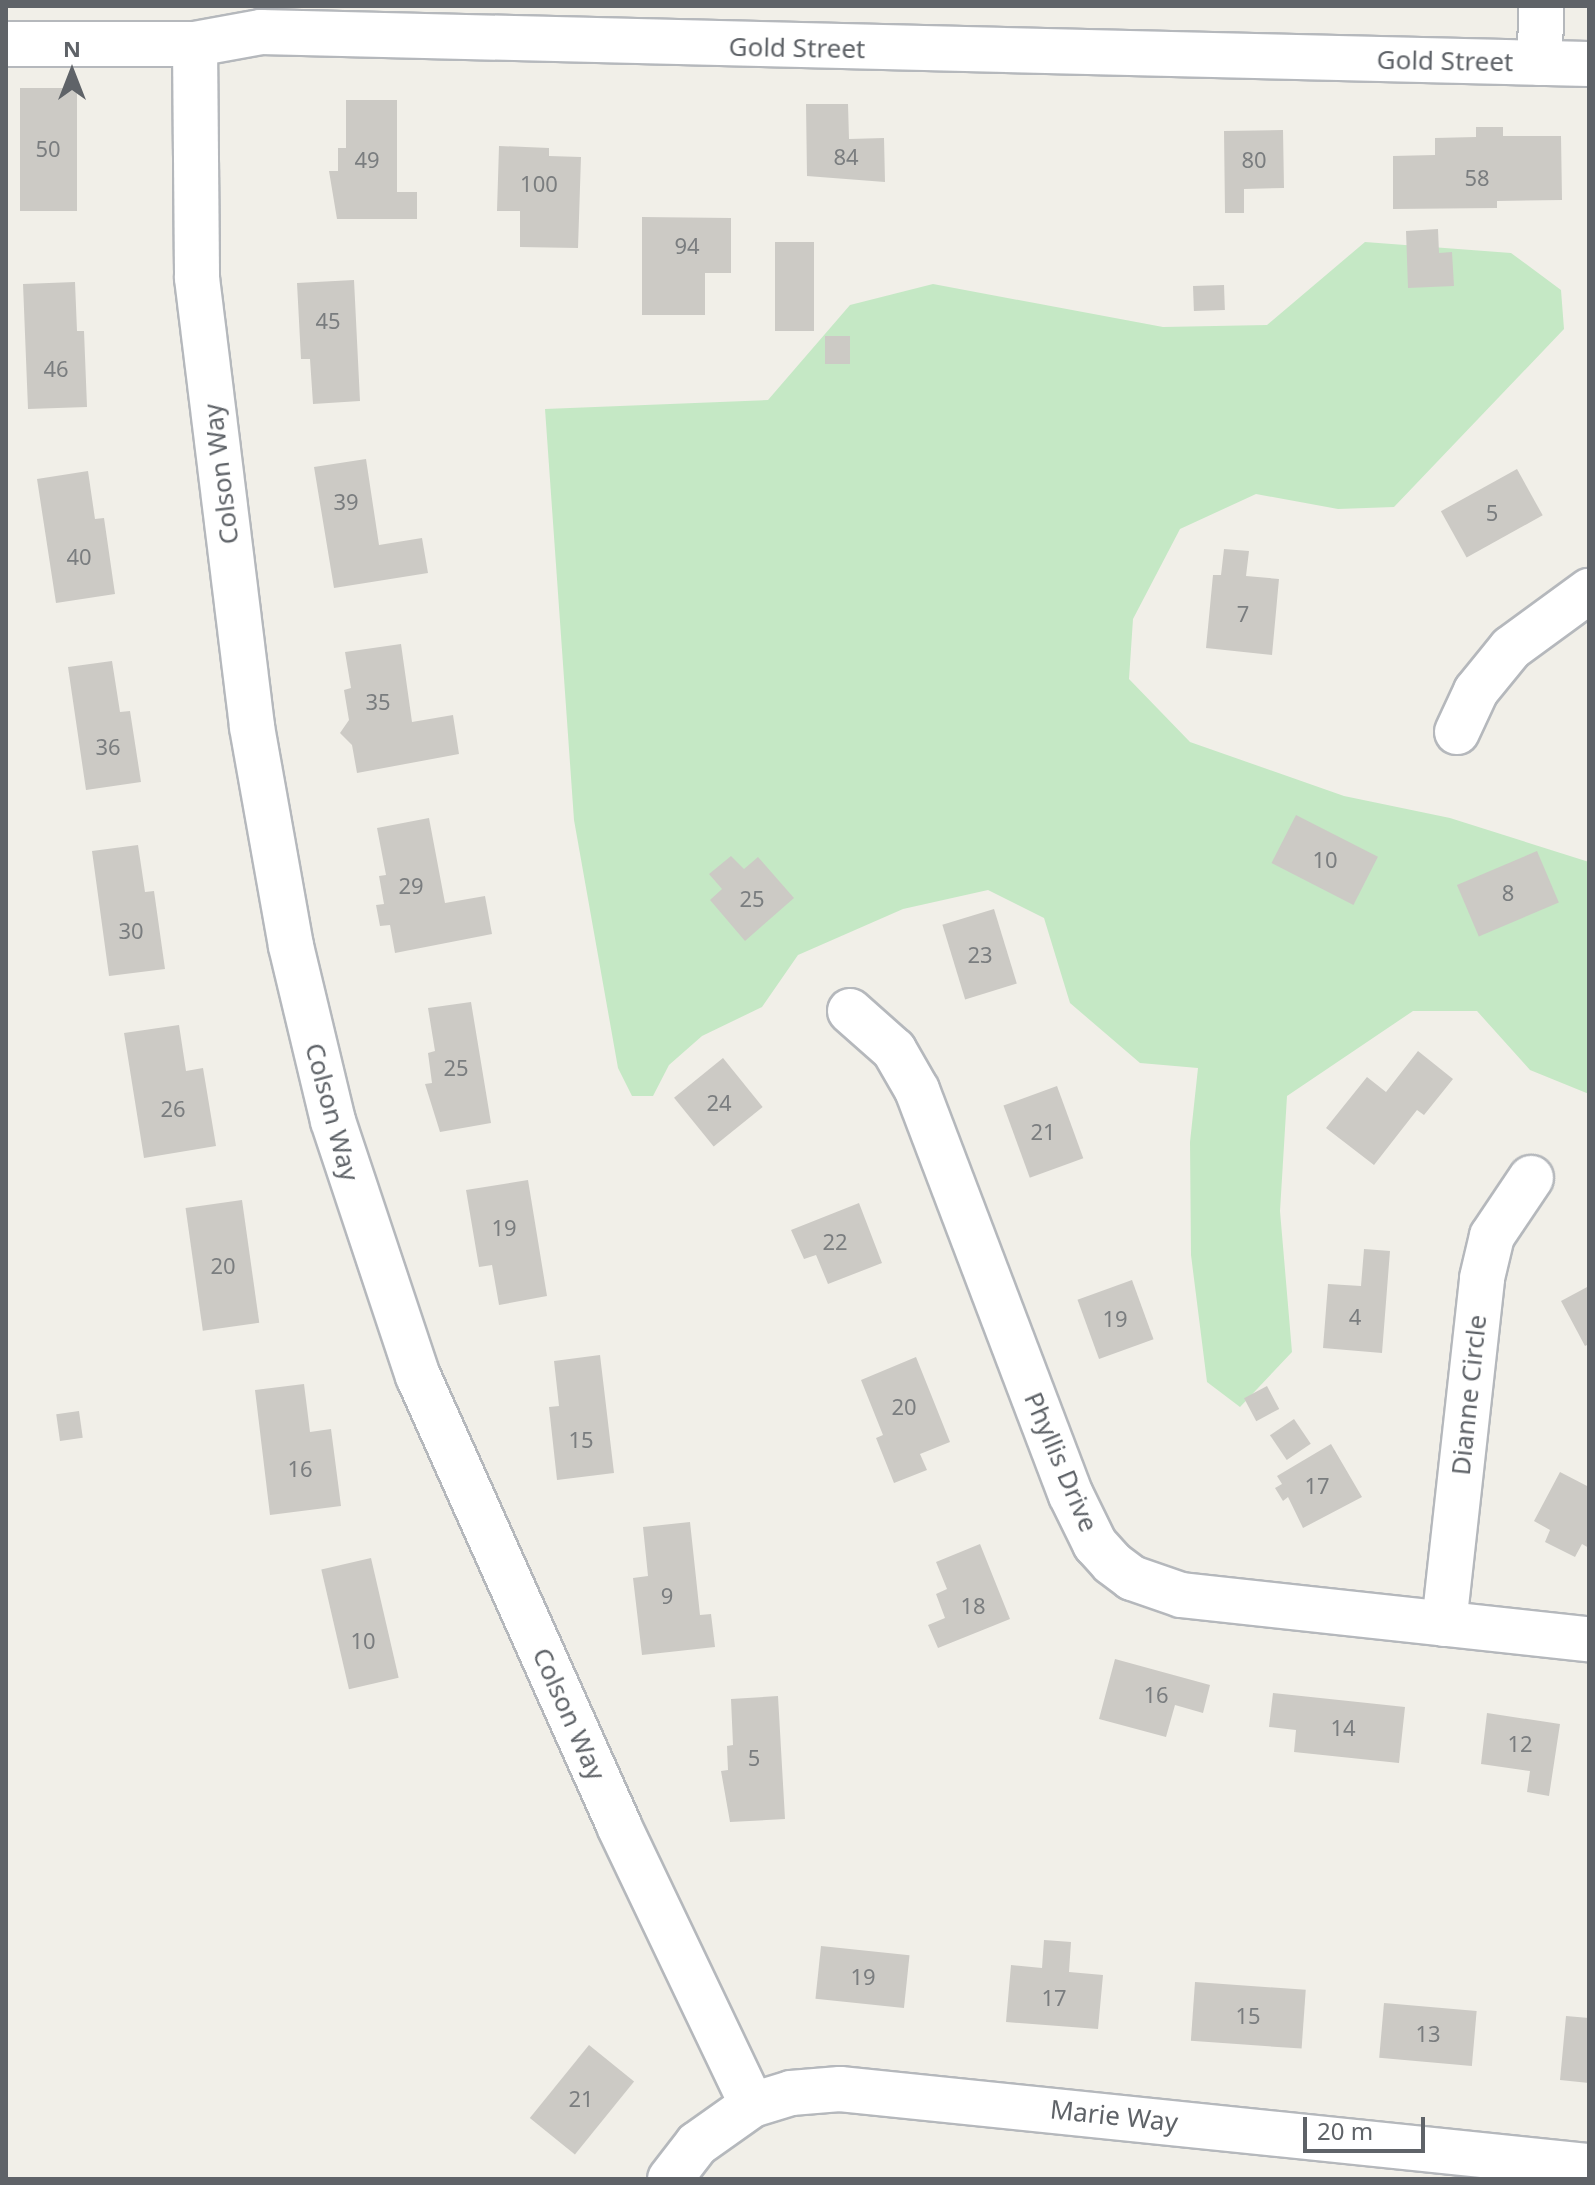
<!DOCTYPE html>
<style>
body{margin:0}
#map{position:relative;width:1595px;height:2185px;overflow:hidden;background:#f1efe8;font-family:"Noto Sans",sans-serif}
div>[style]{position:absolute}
.green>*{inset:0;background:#c5e8c5}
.building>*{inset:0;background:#cccac5;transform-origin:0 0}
.roads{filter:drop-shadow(2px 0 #b5b8bc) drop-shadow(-2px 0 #b5b8bc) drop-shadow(0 2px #b5b8bc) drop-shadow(0 -2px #b5b8bc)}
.minor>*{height:44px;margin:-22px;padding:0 22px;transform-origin:22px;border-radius:22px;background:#fff}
span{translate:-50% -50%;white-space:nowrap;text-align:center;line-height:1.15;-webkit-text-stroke:7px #fff;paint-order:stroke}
.number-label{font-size:22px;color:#7a7d7f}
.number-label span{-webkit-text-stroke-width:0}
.street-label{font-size:26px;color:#5f6368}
.frame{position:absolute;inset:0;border:8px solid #5f6368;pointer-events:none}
.north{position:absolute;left:32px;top:32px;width:80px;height:80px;-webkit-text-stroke:6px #fff;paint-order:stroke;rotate:0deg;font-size:22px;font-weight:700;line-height:32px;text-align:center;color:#5f6368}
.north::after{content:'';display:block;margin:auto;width:28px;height:36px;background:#5f6368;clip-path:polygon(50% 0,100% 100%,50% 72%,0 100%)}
.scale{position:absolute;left:1303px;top:2117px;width:122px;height:36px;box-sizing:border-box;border:4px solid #5f6368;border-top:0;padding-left:10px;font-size:24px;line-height:28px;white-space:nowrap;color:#5f6368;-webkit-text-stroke:6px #fff;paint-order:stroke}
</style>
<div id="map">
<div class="green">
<div style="clip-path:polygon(1365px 242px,1511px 253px,1561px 290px,1564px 329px,1394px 507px,1338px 509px,1256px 494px,1180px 529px,1133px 619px,1129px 679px,1190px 742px,1344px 796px,1450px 818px,1589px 862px,1589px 1094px,1530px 1070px,1477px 1011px,1413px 1011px,1287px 1096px,1280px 1211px,1292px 1352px,1240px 1407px,1207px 1382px,1191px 1255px,1190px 1142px,1198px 1068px,1140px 1063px,1070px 1003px,1044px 918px,988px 890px,903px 909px,798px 955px,762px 1007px,702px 1036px,669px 1065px,653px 1096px,632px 1096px,618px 1068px,574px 820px,545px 409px,768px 400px,850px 305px,933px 284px,1163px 327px,1267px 325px)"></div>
</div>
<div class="building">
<div style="left:20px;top:88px;width:57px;height:123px"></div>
<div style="clip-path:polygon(346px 100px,397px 100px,397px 192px,417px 192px,417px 219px,337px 219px,329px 171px,338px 171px,338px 148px,346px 148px)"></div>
<div style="clip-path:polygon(806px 104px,848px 104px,849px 139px,884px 138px,885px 182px,807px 176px)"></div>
<div style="clip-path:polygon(1476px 127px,1503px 127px,1503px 136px,1561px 136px,1562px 200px,1497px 201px,1497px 208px,1393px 209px,1393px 156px,1435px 155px,1435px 138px,1476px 137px)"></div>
<div style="clip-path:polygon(1283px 130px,1284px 188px,1244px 189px,1244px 213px,1225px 213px,1224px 131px)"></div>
<div style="clip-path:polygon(499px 146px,549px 148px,549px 156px,581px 157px,578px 248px,520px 247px,520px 211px,497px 211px)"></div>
<div style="clip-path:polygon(642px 217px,731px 218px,731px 273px,705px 273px,705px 315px,642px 315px)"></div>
<div style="clip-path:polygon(1438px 229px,1439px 253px,1452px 252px,1454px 286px,1408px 288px,1406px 231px)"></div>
<div style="left:775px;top:242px;width:39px;height:89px"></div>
<div style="clip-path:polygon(354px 280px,360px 401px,313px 404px,310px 359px,301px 359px,297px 283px)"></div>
<div style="clip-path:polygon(75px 282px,77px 331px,84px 331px,87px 407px,28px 409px,23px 284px)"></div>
<div style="left:1224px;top:285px;width:25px;height:31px;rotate:88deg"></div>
<div style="left:850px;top:336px;width:28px;height:25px;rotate:90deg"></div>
<div style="clip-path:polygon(366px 459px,379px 545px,422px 538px,428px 573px,334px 588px,314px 467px)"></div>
<div style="left:1517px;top:469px;width:53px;height:87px;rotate:61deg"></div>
<div style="clip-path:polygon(88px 471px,95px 519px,104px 518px,115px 594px,56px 603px,37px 479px)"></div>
<div style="clip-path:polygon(1224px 549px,1249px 551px,1246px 576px,1279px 579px,1272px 655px,1206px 648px,1213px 575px,1221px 575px)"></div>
<div style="clip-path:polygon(401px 644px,412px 722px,453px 715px,459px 754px,357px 773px,352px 745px,340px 733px,349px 720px,344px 690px,351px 688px,345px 652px)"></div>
<div style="clip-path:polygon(112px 661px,120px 712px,130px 711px,141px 782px,86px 790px,68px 667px)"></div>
<div style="left:1296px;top:815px;width:92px;height:54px;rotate:27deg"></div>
<div style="clip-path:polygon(429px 818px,445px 903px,485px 896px,492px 934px,395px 953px,390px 925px,380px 926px,376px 905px,384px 904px,379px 876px,386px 875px,377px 828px)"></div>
<div style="clip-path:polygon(138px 845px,145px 892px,154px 891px,165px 969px,109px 976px,92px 851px)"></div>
<div style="left:1537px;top:851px;width:56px;height:87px;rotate:67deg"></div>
<div style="clip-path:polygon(731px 856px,744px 869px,758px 857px,794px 898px,745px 941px,710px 900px,722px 889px,709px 874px)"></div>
<div style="left:994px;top:909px;width:78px;height:54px;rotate:73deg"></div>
<div style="clip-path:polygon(471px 1002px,491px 1123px,440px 1132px,425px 1084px,432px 1083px,428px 1053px,435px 1051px,428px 1008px)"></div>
<div style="clip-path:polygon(179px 1025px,186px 1071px,203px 1068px,216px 1146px,144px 1158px,124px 1033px)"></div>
<div style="clip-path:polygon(1418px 1051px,1453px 1079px,1424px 1115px,1417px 1110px,1374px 1165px,1326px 1128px,1367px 1077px,1386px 1092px)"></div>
<div style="left:723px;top:1058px;width:63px;height:63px;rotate:51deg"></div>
<div style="left:1057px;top:1086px;width:77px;height:57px;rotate:70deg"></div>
<div style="clip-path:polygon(528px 1180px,547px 1296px,499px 1305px,492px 1265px,479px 1267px,466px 1190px)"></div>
<div style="left:242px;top:1200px;width:124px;height:57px;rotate:82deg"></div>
<div style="clip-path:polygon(859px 1203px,882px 1263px,828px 1284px,816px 1255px,804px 1259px,791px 1230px)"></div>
<div style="clip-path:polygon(1364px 1249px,1390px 1251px,1382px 1353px,1323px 1348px,1328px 1284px,1361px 1286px)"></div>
<div style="left:1132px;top:1280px;width:63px;height:58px;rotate:70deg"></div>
<div style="clip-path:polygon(1589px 1286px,1589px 1344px,1585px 1346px,1561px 1301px)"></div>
<div style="clip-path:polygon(600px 1355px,614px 1473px,557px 1480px,549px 1407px,559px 1406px,554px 1361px)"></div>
<div style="clip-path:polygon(916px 1357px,950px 1442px,920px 1454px,927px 1470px,894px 1483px,876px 1438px,883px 1435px,861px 1380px)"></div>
<div style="clip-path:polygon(304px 1384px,310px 1432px,331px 1429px,341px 1506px,270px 1515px,255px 1390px)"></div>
<div style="left:1267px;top:1386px;width:26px;height:26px;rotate:62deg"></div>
<div style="left:79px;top:1411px;width:27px;height:23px;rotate:82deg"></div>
<div style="left:1294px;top:1419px;width:30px;height:29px;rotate:56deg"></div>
<div style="clip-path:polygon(1331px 1444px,1362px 1497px,1303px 1528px,1288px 1497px,1283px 1501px,1275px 1488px,1282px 1484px,1277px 1476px)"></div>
<div style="clip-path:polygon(1560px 1472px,1589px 1487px,1589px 1548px,1582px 1544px,1575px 1557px,1545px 1542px,1550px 1530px,1534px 1521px)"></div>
<div style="clip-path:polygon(690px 1522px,700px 1615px,711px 1614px,715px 1647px,642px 1655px,633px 1578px,648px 1576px,643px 1527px)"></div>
<div style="clip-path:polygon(980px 1544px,1010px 1619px,938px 1648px,928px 1625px,945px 1618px,936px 1594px,947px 1589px,936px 1562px)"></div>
<div style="left:371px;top:1558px;width:123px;height:51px;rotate:77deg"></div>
<div style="clip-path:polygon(1115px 1659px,1210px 1685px,1203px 1713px,1175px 1705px,1166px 1737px,1099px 1719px)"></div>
<div style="clip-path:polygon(1273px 1693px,1405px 1707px,1399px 1763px,1294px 1752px,1296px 1730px,1269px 1727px)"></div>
<div style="clip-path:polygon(778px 1696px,785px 1819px,730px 1822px,721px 1771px,728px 1770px,727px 1746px,733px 1745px,731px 1699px)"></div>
<div style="clip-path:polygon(1487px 1713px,1560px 1724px,1549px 1796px,1527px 1792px,1530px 1771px,1481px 1764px)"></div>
<div style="clip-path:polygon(1044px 1940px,1071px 1942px,1069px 1972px,1103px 1975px,1098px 2029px,1006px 2022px,1011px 1965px,1042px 1968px)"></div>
<div style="left:821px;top:1946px;width:89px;height:53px;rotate:6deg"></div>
<div style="left:1195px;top:1982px;width:111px;height:59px;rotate:4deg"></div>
<div style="left:1384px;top:2003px;width:93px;height:55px;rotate:5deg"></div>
<div style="clip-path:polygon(1566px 2016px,1589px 2018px,1589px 2083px,1560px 2080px)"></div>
<div style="left:589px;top:2045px;width:58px;height:94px;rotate:39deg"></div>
</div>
<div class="roads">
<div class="minor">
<div style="left:6px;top:44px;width:189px"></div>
<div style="left:195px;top:44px;width:67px;rotate:-10.3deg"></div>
<div style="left:261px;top:32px;width:1328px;rotate:1.38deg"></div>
<div style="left:195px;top:44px;width:234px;rotate:89.5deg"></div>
<div style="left:197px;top:278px;width:452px;rotate:83deg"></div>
<div style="left:252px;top:727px;width:222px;rotate:79.9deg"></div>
<div style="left:291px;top:946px;width:180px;rotate:76.5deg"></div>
<div style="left:333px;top:1121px;width:269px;rotate:71.6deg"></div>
<div style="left:418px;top:1376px;width:493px;rotate:65.9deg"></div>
<div style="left:619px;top:1826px;width:309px;rotate:64.5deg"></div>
<div style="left:1540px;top:63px;width:57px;rotate:-89deg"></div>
<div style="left:1457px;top:732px;width:45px;rotate:-65.1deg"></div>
<div style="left:1476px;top:691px;width:55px;rotate:-50.9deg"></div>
<div style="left:1511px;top:648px;width:97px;rotate:-36.2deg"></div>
<div style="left:850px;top:1011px;width:59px;rotate:41.6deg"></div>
<div style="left:894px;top:1050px;width:46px;rotate:60.1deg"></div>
<div style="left:917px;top:1090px;width:433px;rotate:69.2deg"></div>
<div style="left:1071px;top:1495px;width:55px;rotate:63.9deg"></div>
<div style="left:1095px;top:1544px;width:25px;rotate:48deg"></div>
<div style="left:1112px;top:1563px;width:25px;rotate:37deg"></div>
<div style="left:1132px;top:1578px;width:52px;rotate:19.1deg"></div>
<div style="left:1181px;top:1595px;width:410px;rotate:6.2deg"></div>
<div style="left:1444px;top:1624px;width:348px;rotate:-83.7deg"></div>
<div style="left:1482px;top:1278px;width:43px;rotate:-76.6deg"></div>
<div style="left:1492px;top:1236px;width:70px;rotate:-56.1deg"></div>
<div style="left:670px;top:2179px;width:44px;rotate:-52.4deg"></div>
<div style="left:697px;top:2144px;width:67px;rotate:-35.3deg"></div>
<div style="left:752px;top:2105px;width:41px;rotate:-17.1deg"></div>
<div style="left:791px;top:2093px;width:49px;rotate:-4.7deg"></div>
<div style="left:840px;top:2089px;width:753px;rotate:5.87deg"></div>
</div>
</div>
<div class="number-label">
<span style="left:48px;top:149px">50</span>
<span style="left:846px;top:157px">84</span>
<span style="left:367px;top:160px">49</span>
<span style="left:1254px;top:160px">80</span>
<span style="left:1477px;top:178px">58</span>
<span style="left:539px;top:184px">100</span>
<span style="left:687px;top:246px">94</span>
<span style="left:328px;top:321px">45</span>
<span style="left:56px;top:369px">46</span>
<span style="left:346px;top:502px">39</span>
<span style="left:1492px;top:513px">5</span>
<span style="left:79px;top:557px">40</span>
<span style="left:1243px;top:614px">7</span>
<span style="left:378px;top:702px">35</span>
<span style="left:108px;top:747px">36</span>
<span style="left:1325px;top:860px">10</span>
<span style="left:411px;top:886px">29</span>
<span style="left:1508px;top:893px">8</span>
<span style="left:752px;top:899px">25</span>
<span style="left:131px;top:931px">30</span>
<span style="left:980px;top:955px">23</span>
<span style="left:456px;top:1068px">25</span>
<span style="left:719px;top:1103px">24</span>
<span style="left:173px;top:1109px">26</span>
<span style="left:1043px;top:1132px">21</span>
<span style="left:504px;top:1228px">19</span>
<span style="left:835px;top:1242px">22</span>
<span style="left:223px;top:1266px">20</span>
<span style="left:1355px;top:1317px">4</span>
<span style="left:1115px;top:1319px">19</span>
<span style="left:904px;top:1407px">20</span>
<span style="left:581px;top:1440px">15</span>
<span style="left:300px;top:1469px">16</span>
<span style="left:1317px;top:1486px">17</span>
<span style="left:667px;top:1596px">9</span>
<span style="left:973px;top:1606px">18</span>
<span style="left:363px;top:1641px">10</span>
<span style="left:1156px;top:1695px">16</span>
<span style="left:1343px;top:1728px">14</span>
<span style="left:1520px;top:1744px">12</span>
<span style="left:754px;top:1758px">5</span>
<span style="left:863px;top:1977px">19</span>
<span style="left:1054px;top:1998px">17</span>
<span style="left:1248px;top:2016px">15</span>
<span style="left:1428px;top:2034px">13</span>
<span style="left:581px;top:2099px">21</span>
</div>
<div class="street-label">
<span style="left:797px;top:48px;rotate:1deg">Gold Street</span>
<span style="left:1445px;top:61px;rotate:1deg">Gold Street</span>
<span style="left:221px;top:474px;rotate:-97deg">Colson Way</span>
<span style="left:332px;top:1112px;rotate:75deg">Colson Way</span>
<span style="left:1469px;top:1395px;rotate:-84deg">Dianne Circle</span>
<span style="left:1061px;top:1462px;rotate:67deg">Phyllis Drive</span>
<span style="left:569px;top:1714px;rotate:66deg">Colson Way</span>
<span style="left:1114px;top:2116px;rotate:6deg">Marie Way</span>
</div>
<div class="frame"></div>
<div class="north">N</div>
<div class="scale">20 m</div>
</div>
